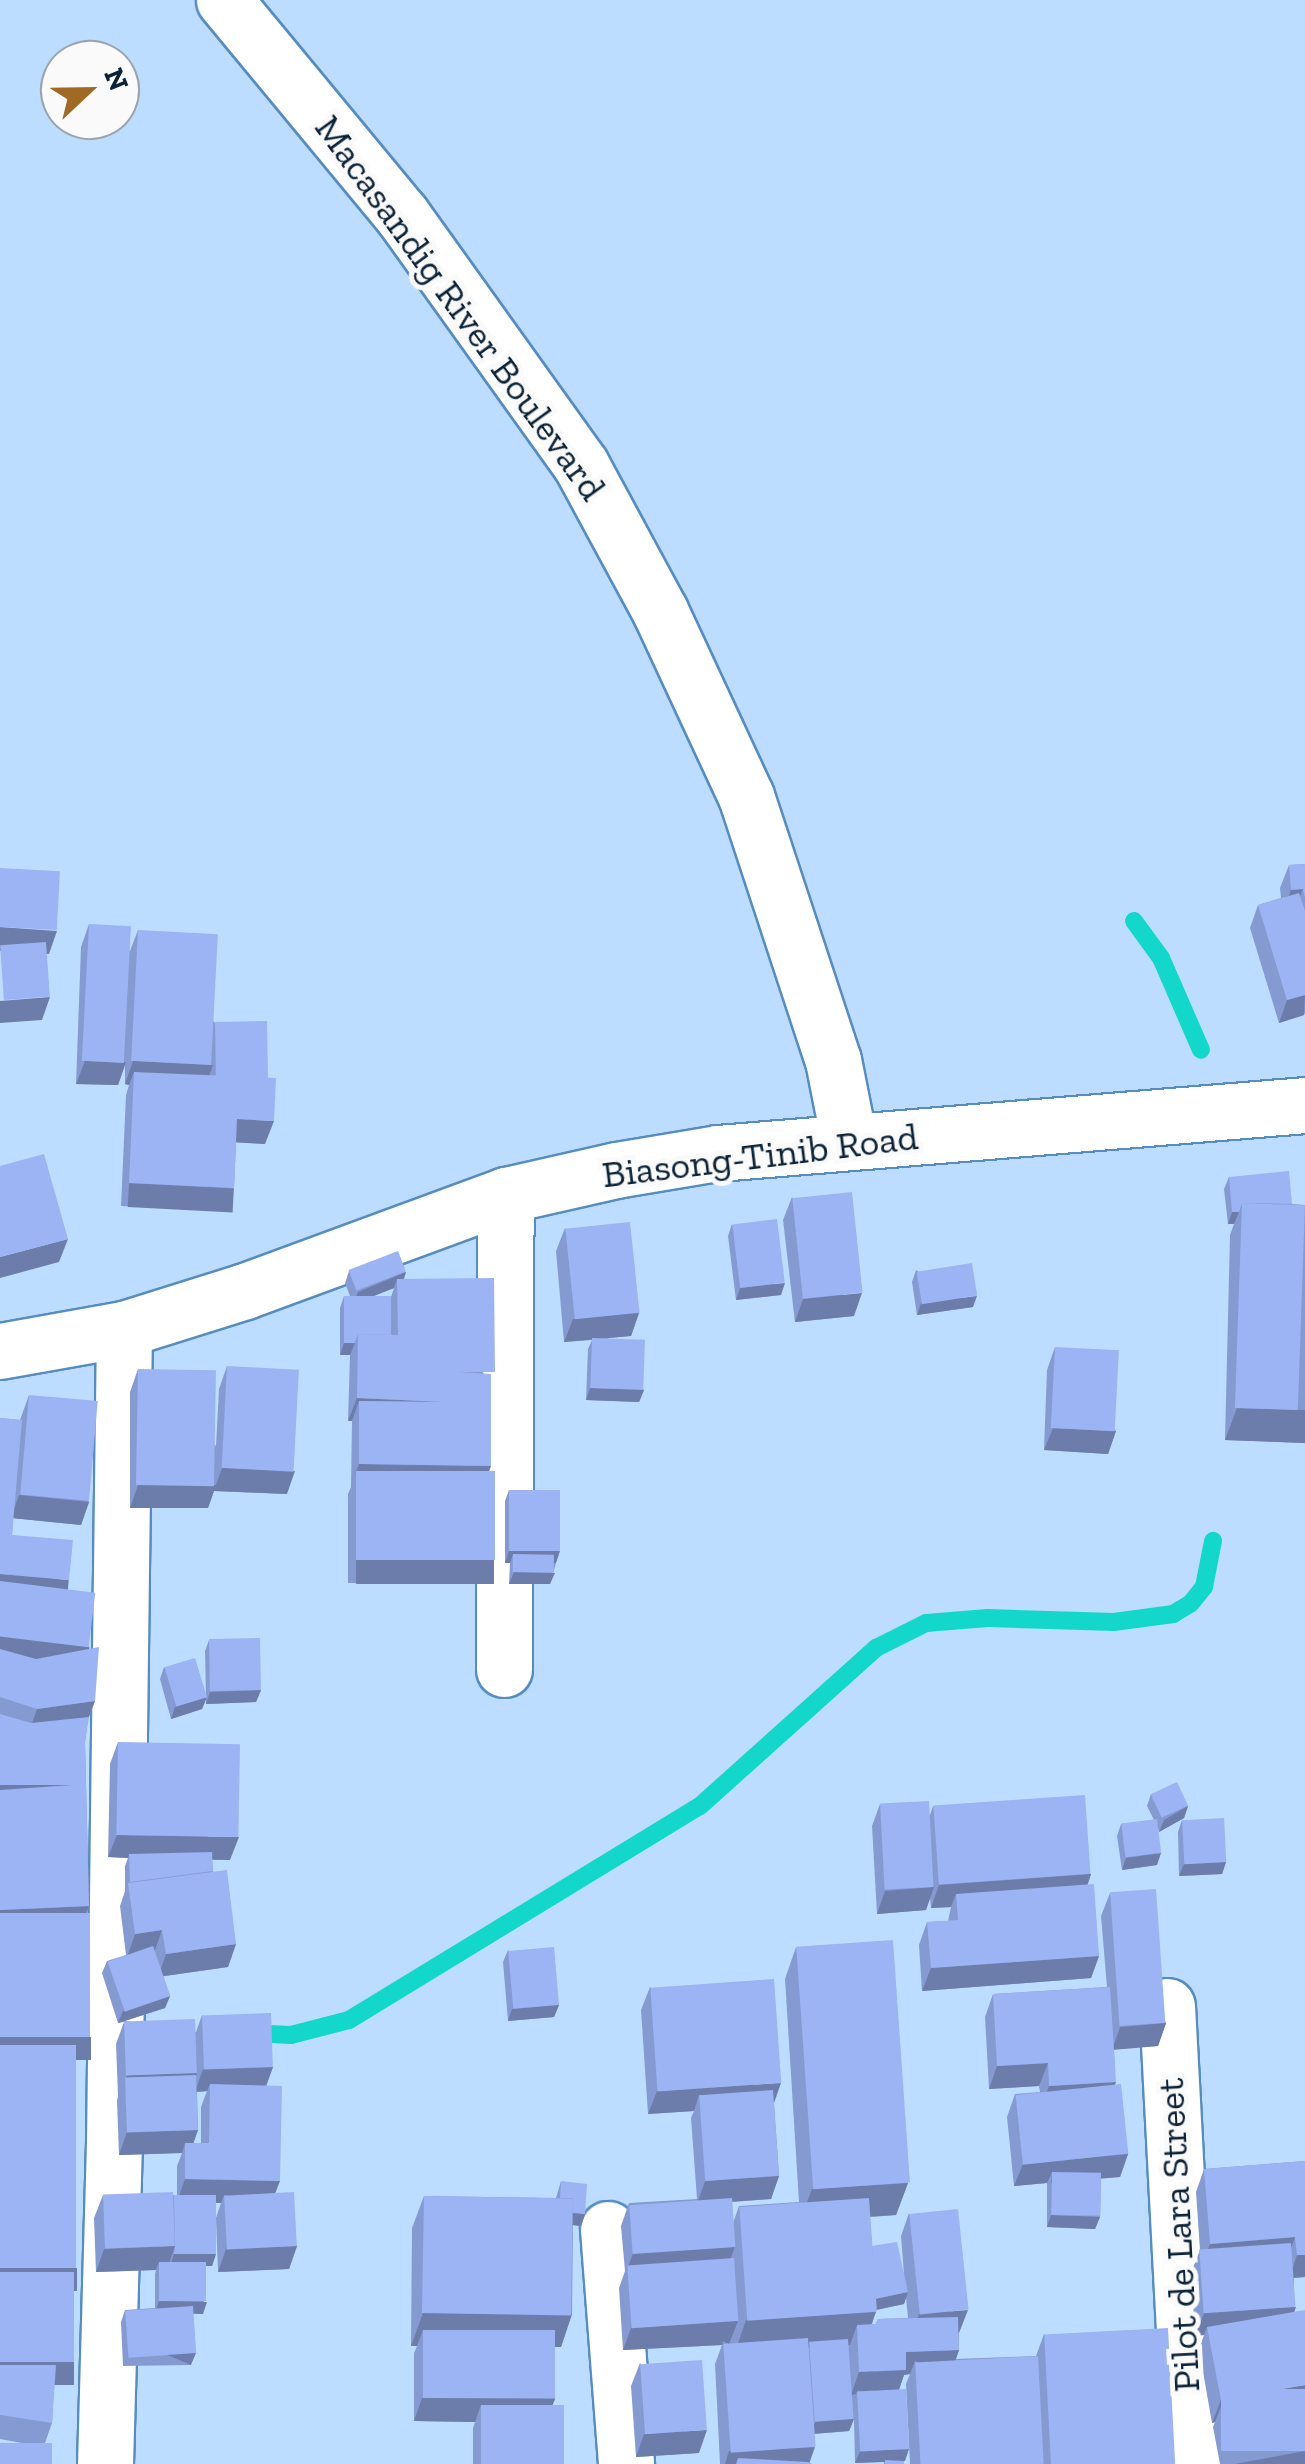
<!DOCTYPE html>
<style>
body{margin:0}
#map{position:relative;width:1305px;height:2464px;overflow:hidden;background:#bcddff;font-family:"Zilla Slab",serif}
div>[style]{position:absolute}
.stream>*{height:18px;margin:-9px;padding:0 9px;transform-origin:9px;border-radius:9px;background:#14d7cc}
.roads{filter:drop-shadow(2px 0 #568cbf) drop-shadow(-2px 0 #568cbf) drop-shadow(0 2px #568cbf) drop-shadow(0 -2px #568cbf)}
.minor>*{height:55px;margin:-27.5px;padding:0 27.5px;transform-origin:27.5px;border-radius:27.5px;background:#fff}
.wall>*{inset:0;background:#869ad2}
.shaded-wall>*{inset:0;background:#6d7dab;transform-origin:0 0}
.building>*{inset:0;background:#9cb3f4;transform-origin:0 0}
span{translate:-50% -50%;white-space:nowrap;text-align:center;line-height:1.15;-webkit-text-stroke:10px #fafafa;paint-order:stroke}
.street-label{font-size:38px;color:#0c2236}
.north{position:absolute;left:40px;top:40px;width:100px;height:100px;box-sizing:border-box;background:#fafafa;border:2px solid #9ba4ac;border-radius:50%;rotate:68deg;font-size:28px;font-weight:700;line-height:40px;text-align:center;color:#0c2236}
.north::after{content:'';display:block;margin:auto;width:35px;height:45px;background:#a06a24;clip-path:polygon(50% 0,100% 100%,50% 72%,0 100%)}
</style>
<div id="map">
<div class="stream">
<div style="left:1134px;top:921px;width:46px;rotate:53.9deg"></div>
<div style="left:1161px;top:958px;width:100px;rotate:66.5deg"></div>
<div style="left:248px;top:2033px;width:43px;rotate:2.7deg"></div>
<div style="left:291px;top:2035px;width:60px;rotate:-14.5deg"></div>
<div style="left:349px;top:2020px;width:411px;rotate:-31.4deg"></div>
<div style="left:700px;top:1806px;width:237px;rotate:-41.9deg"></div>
<div style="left:876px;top:1648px;width:56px;rotate:-26.6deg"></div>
<div style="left:926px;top:1623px;width:62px;rotate:-4.6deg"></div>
<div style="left:988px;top:1618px;width:126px;rotate:1.8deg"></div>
<div style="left:1114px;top:1622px;width:60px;rotate:-7.7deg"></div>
<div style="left:1173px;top:1614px;width:21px;rotate:-31deg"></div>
<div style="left:1191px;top:1603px;width:21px;rotate:-51deg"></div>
<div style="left:1204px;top:1587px;width:47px;rotate:-78.9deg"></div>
</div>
<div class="roads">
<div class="minor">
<div style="left:224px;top:0;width:279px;rotate:50.4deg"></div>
<div style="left:402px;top:215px;width:307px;rotate:54.4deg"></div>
<div style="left:581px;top:465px;width:166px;rotate:61.6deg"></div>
<div style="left:660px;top:611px;width:204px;rotate:65.1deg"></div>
<div style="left:746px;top:796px;width:278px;rotate:71.8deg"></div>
<div style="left:833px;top:1060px;width:83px;rotate:78.8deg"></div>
<div style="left:0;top:1351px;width:126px;rotate:-10.1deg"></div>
<div style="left:124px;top:1329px;width:127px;rotate:-17.4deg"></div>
<div style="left:245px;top:1291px;width:278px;rotate:-20.2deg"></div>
<div style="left:506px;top:1195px;width:113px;rotate:-12.8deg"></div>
<div style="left:616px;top:1170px;width:103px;rotate:-9.5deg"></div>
<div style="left:718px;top:1153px;width:589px;rotate:-4.67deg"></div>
<div style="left:504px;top:1669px;width:474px;rotate:-89.8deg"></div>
<div style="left:1167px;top:2006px;width:404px;rotate:87deg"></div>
<div style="left:1188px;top:2409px;width:56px;rotate:79.7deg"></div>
<div style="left:608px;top:2229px;width:236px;rotate:85.6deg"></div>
<div style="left:105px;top:2464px;width:321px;rotate:-88.4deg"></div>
<div style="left:114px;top:2143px;width:814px;rotate:-89.3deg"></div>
</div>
</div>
<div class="wall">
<div style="clip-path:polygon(1305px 864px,1305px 1013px,1304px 1015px,1279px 1023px,1250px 928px,1258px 905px,1281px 898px,1280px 888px,1289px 865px)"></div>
<div style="clip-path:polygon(89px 924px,130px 951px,138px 930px,215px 1023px,265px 1144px,236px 1142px,234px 1188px,225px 1211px,121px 1206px,126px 1095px,129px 1085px,125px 1084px,125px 1065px,118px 1085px,76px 1084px,81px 947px)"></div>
<div style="clip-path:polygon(1229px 1177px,1292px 1204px,1305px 1205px,1305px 1443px,1225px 1440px,1230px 1235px,1234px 1224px,1228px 1224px,1224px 1189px)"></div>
<div style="clip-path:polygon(792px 1197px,854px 1316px,795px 1322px,783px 1220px)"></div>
<div style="clip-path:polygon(732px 1224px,781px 1295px,736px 1300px,728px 1236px)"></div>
<div style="clip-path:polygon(565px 1228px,639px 1313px,631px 1336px,608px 1338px,644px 1390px,639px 1402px,586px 1400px,588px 1349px,592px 1340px,564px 1342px,556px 1251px)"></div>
<div style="clip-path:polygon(916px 1270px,973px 1307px,917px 1315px,912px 1282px)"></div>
<div style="clip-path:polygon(evenodd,349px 1271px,406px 1272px,404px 1279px,491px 1382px,485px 1584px,348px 1583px,348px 1494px,351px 1487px,352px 1421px,348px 1421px,350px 1355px,340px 1355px,340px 1308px,344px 1296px,350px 1296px,345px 1283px,349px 1271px,394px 1288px,391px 1297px,374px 1296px,394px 1288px)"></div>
<div style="clip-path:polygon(1055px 1347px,1116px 1431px,1108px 1454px,1044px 1450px,1047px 1370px)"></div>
<div style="clip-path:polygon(227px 1366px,287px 1494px,214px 1491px,208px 1508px,130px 1508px,130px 1392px,138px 1369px,216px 1446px,219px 1389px)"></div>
<div style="clip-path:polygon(29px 1395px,89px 1502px,81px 1525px,13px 1518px,12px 1535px,65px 1588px,89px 1647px,95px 1701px,88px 1719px,85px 1742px,89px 1906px,87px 1913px,82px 2060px,76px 2060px,74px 2277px,66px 2385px,54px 2385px,52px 2423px,45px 2443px,22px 2443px,0 2439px,0 1418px,20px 1420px)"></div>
<div style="clip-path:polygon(509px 1490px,556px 1563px,550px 1584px,509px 1584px,510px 1563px,505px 1563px,505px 1501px)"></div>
<div style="clip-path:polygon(209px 1640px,261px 1690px,256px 1702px,206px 1704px,206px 1699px,202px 1709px,171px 1719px,160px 1679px,164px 1667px,206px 1695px,205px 1651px)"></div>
<div style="clip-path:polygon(evenodd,118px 1742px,230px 1860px,212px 1860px,213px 1871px,236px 1944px,228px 1967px,163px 1976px,170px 1996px,165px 2008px,125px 2021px,196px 2032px,202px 2015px,273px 2067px,266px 2086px,275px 2193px,297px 2246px,289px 2269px,218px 2272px,216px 2218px,221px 2203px,216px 2203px,216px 2254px,212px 2266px,206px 2266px,203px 2314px,193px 2313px,191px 2365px,123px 2366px,121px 2322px,125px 2310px,155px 2308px,155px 2274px,156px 2270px,96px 2272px,94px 2218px,103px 2195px,177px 2195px,177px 2166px,182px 2153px,119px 2155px,117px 2101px,118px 2096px,116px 2044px,124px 2022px,118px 2023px,102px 1973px,107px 1961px,126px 1955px,120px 1906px,125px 1891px,125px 1866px,128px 1858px,108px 1857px,110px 1764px,118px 1742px,207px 2091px,201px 2107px,201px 2143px,193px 2143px,198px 2130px,197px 2092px,207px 2091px)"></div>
<div style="clip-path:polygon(1151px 1794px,1188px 1806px,1184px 1818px,1159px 1832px,1158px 1829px,1157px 1865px,1122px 1870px,1117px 1836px,1121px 1824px,1154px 1820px,1147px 1806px)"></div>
<div style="clip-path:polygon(880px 1804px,930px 1815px,933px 1806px,1091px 1874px,1088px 1884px,1099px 1956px,1091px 1978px,922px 1991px,919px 1945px,927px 1922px,948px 1921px,951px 1907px,931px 1908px,930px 1898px,926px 1910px,877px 1914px,872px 1826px)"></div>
<div style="clip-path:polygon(1182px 1820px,1226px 1862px,1222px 1874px,1179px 1876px,1178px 1832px)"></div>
<div style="clip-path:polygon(1110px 1893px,1166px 2023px,1158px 2046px,1114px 2049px,1115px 2084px,1128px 2154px,1120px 2177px,1101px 2178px,1100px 2217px,1095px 2229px,1047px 2227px,1047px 2183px,1014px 2186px,1007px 2117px,1015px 2094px,1040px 2092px,1039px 2086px,989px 2089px,985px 2017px,993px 1994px,1107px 1987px,1101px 1916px)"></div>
<div style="clip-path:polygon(evenodd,796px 1947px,908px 2183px,896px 2215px,870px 2217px,872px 2246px,904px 2274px,901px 2236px,909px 2213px,959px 2333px,959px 2350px,956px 2359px,1036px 2356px,1044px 2334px,1174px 2464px,910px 2464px,906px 2384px,910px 2374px,904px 2375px,899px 2389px,904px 2464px,884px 2464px,884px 2462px,855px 2463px,854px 2419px,849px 2431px,814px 2434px,809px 2463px,812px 2464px,720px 2464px,715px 2364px,722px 2345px,623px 2350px,619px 2288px,625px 2271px,621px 2226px,629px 2203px,697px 2199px,691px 2118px,694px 2111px,648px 2114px,641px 2010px,650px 1987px,774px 2103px,779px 2176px,771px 2199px,732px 2202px,733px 2223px,739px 2206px,799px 2202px,785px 1979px,796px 1947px,906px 2297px,908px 2318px,878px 2319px,876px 2324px,872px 2324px,876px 2310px,904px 2304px,906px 2297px)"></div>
<div style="clip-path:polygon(508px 1950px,559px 2005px,554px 2017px,508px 2021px,503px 1962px)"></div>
<div style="clip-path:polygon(1305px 2161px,1305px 2277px,1294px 2278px,1294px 2312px,1305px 2464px,1220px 2464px,1213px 2427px,1215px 2422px,1212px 2423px,1199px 2349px,1204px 2335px,1195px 2336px,1191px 2273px,1200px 2250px,1196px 2192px,1204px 2169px)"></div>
<div style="clip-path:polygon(561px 2181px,585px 2214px,581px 2226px,573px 2225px,572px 2314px,561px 2347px,555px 2347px,555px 2399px,552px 2405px,564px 2464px,473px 2464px,473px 2428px,475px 2422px,414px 2421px,414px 2353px,417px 2346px,411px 2346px,412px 2228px,424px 2196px,556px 2198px)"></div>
<div style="clip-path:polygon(640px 2363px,699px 2453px,636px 2457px,631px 2386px)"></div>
</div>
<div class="shaded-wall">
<div style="clip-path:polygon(1303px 889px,1294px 912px,1283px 913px,1291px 890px)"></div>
<div style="clip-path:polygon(0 927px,57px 931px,49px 954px,0 951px)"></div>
<div style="clip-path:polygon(1305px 995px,1304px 1015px,1279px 1023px,1287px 1000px)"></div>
<div style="clip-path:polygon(50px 997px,42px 1020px,0 1023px,0 1001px)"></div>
<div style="clip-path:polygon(85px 1061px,126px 1062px,118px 1085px,76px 1084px)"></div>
<div style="clip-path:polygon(133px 1061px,213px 1065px,205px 1088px,134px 1072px,129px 1085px,125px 1084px)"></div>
<div style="clip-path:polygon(237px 1119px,274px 1121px,265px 1144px,229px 1142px)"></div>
<div style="left:129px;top:1183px;width:105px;height:24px;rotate:3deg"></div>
<div style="clip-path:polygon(1232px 1212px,1239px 1212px,1234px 1224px,1228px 1224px)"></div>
<div style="clip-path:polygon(68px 1239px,59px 1262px,0 1278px,0 1257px)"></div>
<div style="clip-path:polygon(406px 1272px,402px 1284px,397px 1279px,394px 1288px,353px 1304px,358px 1292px)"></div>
<div style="clip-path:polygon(785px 1283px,781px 1295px,736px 1300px,740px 1288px)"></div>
<div style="clip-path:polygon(862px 1293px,854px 1316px,795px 1322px,803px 1299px)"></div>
<div style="clip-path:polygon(977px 1296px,973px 1307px,917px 1315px,921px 1303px)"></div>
<div style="clip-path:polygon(639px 1313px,631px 1336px,564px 1342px,573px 1319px)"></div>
<div style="clip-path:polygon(344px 1343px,355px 1343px,350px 1355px,340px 1355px)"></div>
<div style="clip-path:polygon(590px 1388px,644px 1390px,639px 1402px,586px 1400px)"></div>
<div style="clip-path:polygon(357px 1398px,444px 1402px,359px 1401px,352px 1421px,348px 1421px)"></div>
<div style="clip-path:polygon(1237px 1408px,1305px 1410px,1305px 1443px,1225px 1440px)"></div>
<div style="clip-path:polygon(1053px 1428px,1116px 1431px,1108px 1454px,1044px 1450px)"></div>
<div style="clip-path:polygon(359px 1464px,491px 1466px,483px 1489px,356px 1471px,350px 1487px)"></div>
<div style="clip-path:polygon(222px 1468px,295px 1471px,287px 1494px,214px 1491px,208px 1508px,130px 1508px,138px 1485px,216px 1485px)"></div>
<div style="clip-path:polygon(19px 1495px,89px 1502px,81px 1525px,11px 1518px)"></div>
<div style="clip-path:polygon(509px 1551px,560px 1551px,556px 1563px,513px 1563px,513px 1554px,510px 1563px,505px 1563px)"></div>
<div style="left:356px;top:1560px;width:138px;height:24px"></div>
<div style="clip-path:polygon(514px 1572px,555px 1573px,550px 1584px,509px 1584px)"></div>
<div style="left:0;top:1574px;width:69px;height:23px;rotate:5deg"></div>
<div style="left:0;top:1636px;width:90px;height:24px;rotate:7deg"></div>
<div style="clip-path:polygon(261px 1690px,256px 1702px,206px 1704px,210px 1692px)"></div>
<div style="clip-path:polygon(207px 1697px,202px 1709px,171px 1719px,175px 1707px)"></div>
<div style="clip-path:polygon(95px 1701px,86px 1724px,29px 1732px,37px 1709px)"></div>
<div style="clip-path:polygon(0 1785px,72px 1785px,0 1808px)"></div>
<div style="clip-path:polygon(1188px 1806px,1184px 1818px,1159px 1832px,1164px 1820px)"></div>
<div style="clip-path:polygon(117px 1835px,239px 1837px,230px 1860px,129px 1858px,129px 1854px,128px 1858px,108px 1857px)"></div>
<div style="clip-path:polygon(1161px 1853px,1157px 1865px,1122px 1870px,1126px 1858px)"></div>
<div style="clip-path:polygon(1226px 1862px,1222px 1874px,1179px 1876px,1184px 1864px)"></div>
<div style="clip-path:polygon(1091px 1874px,1083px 1897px,956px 1894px,951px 1907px,931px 1908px,939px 1885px)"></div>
<div style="clip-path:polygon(934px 1887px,926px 1910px,877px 1914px,885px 1891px)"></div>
<div style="clip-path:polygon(89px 1906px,80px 1929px,0 1933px,0 1910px)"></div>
<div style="clip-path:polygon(162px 1930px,154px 1953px,127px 1957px,135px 1934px)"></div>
<div style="clip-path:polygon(236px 1944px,228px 1967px,158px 1977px,166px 1954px)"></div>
<div style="clip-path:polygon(1099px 1956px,1091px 1978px,922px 1991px,931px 1968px)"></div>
<div style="clip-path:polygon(170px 1996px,165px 2008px,118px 2023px,123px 2011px)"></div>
<div style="clip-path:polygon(559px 2005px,554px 2017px,508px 2021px,512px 2009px)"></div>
<div style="clip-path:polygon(1166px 2023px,1158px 2046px,1112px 2050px,1120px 2027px)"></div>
<div style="left:0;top:2037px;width:91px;height:23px"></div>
<div style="clip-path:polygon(1048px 2063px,1039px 2086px,989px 2089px,997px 2066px)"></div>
<div style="clip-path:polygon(273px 2067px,265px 2089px,210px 2084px,207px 2091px,195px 2092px,203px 2069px)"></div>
<div style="clip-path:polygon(197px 2073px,189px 2096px,125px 2080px,127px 2075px)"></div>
<div style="clip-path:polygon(1116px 2082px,1108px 2105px,1041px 2109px,1049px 2086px)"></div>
<div style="clip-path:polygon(781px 2083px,773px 2106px,699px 2095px,694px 2111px,648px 2114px,657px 2091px)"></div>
<div style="clip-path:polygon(198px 2130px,190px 2153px,185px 2143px,182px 2153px,119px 2155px,127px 2132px)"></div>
<div style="clip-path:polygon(1128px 2154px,1120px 2177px,1051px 2183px,1052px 2172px,1047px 2183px,1014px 2186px,1023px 2164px)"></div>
<div style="clip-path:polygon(779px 2176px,771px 2199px,697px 2204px,705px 2181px)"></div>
<div style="clip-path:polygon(185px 2179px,280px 2181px,271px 2204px,224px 2195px,221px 2203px,177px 2202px)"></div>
<div style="clip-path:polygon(908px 2183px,896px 2215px,800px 2221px,812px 2189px)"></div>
<div style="clip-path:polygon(559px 2211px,585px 2214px,581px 2226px,555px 2223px)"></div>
<div style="clip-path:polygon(1051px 2215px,1100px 2217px,1095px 2229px,1047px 2227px)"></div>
<div style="clip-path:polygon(1295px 2237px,1287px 2260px,1201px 2267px,1210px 2244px)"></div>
<div style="clip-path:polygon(175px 2246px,167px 2269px,159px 2262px,156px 2270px,96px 2272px,104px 2249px)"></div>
<div style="clip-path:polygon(297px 2246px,289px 2269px,218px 2272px,226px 2249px)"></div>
<div style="clip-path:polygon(735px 2247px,726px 2270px,627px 2270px,633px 2253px)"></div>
<div style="clip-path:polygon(174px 2254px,216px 2254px,212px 2266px,170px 2266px)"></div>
<div style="clip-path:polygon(1297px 2255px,1305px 2255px,1305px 2277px,1289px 2278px)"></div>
<div style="left:0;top:2268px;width:77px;height:23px"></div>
<div style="clip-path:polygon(908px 2292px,904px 2304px,871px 2311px,875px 2299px)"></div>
<div style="clip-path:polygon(159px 2301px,207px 2302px,203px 2314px,155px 2313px)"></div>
<div style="clip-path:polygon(1296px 2307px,1288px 2330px,1207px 2327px,1204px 2335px,1195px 2336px,1204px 2313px)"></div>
<div style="clip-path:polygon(968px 2310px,959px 2333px,910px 2337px,919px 2314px)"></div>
<div style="clip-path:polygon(876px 2312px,864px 2344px,857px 2325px,850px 2345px,735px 2352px,746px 2320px)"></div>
<div style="clip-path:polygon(423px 2313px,572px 2314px,561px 2347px,423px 2346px,423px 2330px,417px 2346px,411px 2346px)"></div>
<div style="clip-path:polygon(738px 2321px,729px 2344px,723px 2341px,722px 2345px,623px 2350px,631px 2328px)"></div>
<div style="clip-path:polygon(959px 2350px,951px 2373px,915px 2361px,910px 2374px,904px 2375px,898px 2393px,857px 2391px,856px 2394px,851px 2395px,859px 2372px,906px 2352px)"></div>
<div style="left:196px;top:2353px;width:13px;height:69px;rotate:113deg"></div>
<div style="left:0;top:2362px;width:74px;height:23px"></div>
<div style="clip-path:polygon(1305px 2385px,1305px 2406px,1222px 2404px,1215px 2422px,1212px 2423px,1221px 2400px)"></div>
<div style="clip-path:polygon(422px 2398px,555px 2399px,546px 2422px,481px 2405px,475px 2422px,414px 2421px)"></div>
<div style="clip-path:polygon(854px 2419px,849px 2431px,811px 2434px,815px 2422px)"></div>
<div style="clip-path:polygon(707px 2430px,699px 2453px,636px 2457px,644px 2434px)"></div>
<div style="clip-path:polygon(815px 2447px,809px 2464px,725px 2464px,729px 2451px)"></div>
<div style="clip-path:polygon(909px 2449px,905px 2461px,855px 2463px,860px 2451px)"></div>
<div style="clip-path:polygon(1305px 2451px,1305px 2464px,1235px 2464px)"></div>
</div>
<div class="building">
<div style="clip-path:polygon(1305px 864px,1305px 898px,1303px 889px,1291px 890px,1289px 865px)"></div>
<div style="left:0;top:868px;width:60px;height:59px;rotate:3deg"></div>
<div style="clip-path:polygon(1299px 893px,1305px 911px,1305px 995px,1287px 1000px,1258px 905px)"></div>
<div style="left:89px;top:924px;width:42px;height:137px;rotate:3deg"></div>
<div style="left:138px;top:930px;width:80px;height:131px;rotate:3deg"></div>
<div style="left:46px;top:942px;width:55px;height:46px;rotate:86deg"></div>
<div style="left:267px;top:1021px;width:57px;height:52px;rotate:89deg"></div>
<div style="clip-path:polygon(134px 1072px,276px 1078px,274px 1121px,237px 1119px,234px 1188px,129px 1183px)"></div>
<div style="clip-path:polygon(44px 1154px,68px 1239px,0 1257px,0 1166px)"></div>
<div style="clip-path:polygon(1289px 1171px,1292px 1204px,1242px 1203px,1239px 1212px,1232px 1212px,1229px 1177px)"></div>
<div style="left:852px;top:1192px;width:101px;height:60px;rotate:84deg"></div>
<div style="left:1242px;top:1203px;width:63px;height:205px;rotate:2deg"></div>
<div style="left:777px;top:1219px;width:64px;height:45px;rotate:83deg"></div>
<div style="left:630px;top:1222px;width:91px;height:65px;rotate:84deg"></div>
<div style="left:398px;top:1251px;width:22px;height:53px;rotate:69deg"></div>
<div style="left:972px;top:1263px;width:33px;height:56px;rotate:81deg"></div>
<div style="clip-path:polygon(494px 1278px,495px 1372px,459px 1372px,491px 1374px,491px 1466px,359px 1464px,359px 1401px,444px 1402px,357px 1398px,358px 1334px,398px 1335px,397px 1279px)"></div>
<div style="clip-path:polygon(344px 1296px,391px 1296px,391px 1335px,358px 1334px,355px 1343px,344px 1343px)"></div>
<div style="left:592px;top:1338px;width:53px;height:50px;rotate:2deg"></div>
<div style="left:1055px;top:1347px;width:64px;height:81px;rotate:3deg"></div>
<div style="left:227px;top:1366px;width:72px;height:102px;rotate:3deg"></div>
<div style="left:138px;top:1369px;width:78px;height:116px;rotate:1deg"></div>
<div style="left:29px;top:1395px;width:69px;height:100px;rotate:5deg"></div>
<div style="clip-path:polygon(0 1418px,22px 1420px,12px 1535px,73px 1540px,69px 1580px,0 1574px)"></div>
<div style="left:356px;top:1471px;width:139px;height:89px"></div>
<div style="left:509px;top:1490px;width:51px;height:61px"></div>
<div style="left:513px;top:1554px;width:41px;height:18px;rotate:1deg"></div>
<div style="left:0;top:1581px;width:96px;height:55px;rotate:7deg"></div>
<div style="left:260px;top:1638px;width:52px;height:51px;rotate:89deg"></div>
<div style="clip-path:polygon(99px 1647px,95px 1701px,37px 1709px,0 1697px,0 1649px,36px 1659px)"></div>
<div style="left:195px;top:1658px;width:41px;height:32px;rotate:73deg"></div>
<div style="clip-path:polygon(0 1714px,31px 1723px,89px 1717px,85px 1742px,0 1742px)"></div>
<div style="clip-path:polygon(0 1742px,85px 1742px,89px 1906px,0 1910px,0 1790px,72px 1785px,0 1785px)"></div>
<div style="left:118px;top:1742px;width:122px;height:93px;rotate:1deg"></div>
<div style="left:1177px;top:1782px;width:26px;height:29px;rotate:65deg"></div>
<div style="left:1085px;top:1795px;width:79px;height:152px;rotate:86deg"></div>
<div style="left:929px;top:1801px;width:86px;height:49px;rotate:87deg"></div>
<div style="left:1224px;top:1818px;width:44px;height:42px;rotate:87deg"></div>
<div style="left:1157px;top:1819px;width:34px;height:36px;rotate:83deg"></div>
<div style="clip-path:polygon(212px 1852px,213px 1871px,130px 1882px,129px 1854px)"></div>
<div style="clip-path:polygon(227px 1870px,236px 1944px,166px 1954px,162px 1930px,135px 1934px,128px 1883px)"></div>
<div style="clip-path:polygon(1094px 1884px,1099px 1956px,931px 1968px,927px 1922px,958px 1920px,956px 1894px)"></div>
<div style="left:1156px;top:1889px;width:134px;height:46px;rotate:86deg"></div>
<div style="left:0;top:1913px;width:90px;height:124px"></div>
<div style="left:893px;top:1940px;width:243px;height:97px;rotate:86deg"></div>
<div style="left:153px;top:1946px;width:53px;height:48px;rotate:71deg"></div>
<div style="left:554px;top:1947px;width:58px;height:46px;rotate:85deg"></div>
<div style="left:774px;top:1979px;width:104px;height:124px;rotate:86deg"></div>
<div style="clip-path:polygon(1110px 1987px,1116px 2082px,1049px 2086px,1048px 2063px,997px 2066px,993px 1994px)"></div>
<div style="left:271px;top:2013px;width:54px;height:69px;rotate:88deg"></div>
<div style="left:195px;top:2019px;width:54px;height:71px;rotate:88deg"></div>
<div style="left:76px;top:2045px;width:223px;height:76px;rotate:90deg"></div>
<div style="left:196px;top:2075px;width:55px;height:71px;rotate:88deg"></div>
<div style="clip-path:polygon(210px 2084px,282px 2086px,280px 2181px,185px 2179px,185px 2143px,209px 2143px)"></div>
<div style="left:1121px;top:2084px;width:70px;height:106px;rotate:84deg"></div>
<div style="left:773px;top:2090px;width:86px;height:74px;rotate:86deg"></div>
<div style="clip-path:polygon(1305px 2161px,1305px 2255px,1297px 2255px,1295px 2237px,1210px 2244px,1204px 2169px)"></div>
<div style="left:1052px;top:2172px;width:49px;height:43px;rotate:1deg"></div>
<div style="clip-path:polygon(561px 2181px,587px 2184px,585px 2214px,573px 2213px,573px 2198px,560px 2198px)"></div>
<div style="left:173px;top:2192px;width:54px;height:70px;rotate:88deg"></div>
<div style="left:294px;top:2192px;width:54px;height:70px;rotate:87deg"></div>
<div style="clip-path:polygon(174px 2195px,216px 2195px,216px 2254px,174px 2254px,175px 2246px)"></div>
<div style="left:424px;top:2196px;width:149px;height:117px;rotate:1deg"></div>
<div style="left:732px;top:2198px;width:49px;height:103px;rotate:86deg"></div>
<div style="left:869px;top:2198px;width:114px;height:130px;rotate:86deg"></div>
<div style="left:958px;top:2209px;width:101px;height:49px;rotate:84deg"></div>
<div style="clip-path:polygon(897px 2242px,908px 2292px,875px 2299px,872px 2246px)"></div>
<div style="left:1291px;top:2243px;width:64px;height:92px;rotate:86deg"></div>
<div style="left:734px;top:2258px;width:63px;height:107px;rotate:86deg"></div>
<div style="left:159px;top:2262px;width:47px;height:39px"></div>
<div style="left:0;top:2272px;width:74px;height:90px"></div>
<div style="left:193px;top:2306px;width:47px;height:68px;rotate:86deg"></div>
<div style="clip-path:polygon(1305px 2310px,1305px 2385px,1221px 2400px,1207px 2327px)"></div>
<div style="clip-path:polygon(958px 2317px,959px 2350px,906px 2352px,906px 2370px,859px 2372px,857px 2325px,877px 2324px,878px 2319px)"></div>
<div style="left:1168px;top:2328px;width:136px;height:124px;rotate:87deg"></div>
<div style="left:423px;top:2330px;width:132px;height:68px"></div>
<div style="left:808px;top:2338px;width:109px;height:85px;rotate:86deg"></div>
<div style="left:848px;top:2339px;width:80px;height:39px;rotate:86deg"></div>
<div style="left:1038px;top:2356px;width:108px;height:123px;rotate:87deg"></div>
<div style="left:702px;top:2360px;width:70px;height:62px;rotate:86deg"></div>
<div style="clip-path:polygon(0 2365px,56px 2365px,52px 2423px,0 2415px)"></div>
<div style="left:906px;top:2389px;width:60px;height:49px;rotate:87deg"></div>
<div style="left:1305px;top:2389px;width:62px;height:84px;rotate:90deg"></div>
<div style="left:481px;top:2405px;width:83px;height:59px"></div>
<div style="left:0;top:2443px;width:52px;height:21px"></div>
<div style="clip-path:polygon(738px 2458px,808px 2462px,812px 2464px,736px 2464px)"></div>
<div style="clip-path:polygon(885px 2460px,904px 2461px,904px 2464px,885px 2464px)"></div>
</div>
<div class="street-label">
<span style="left:460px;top:308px;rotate:54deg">Macasandig River Boulevard</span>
<span style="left:760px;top:1156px;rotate:-7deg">Biasong-Tinib Road</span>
<span style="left:1179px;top:2235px;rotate:-93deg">Pilot de Lara Street</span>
</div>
<div class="north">N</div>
</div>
